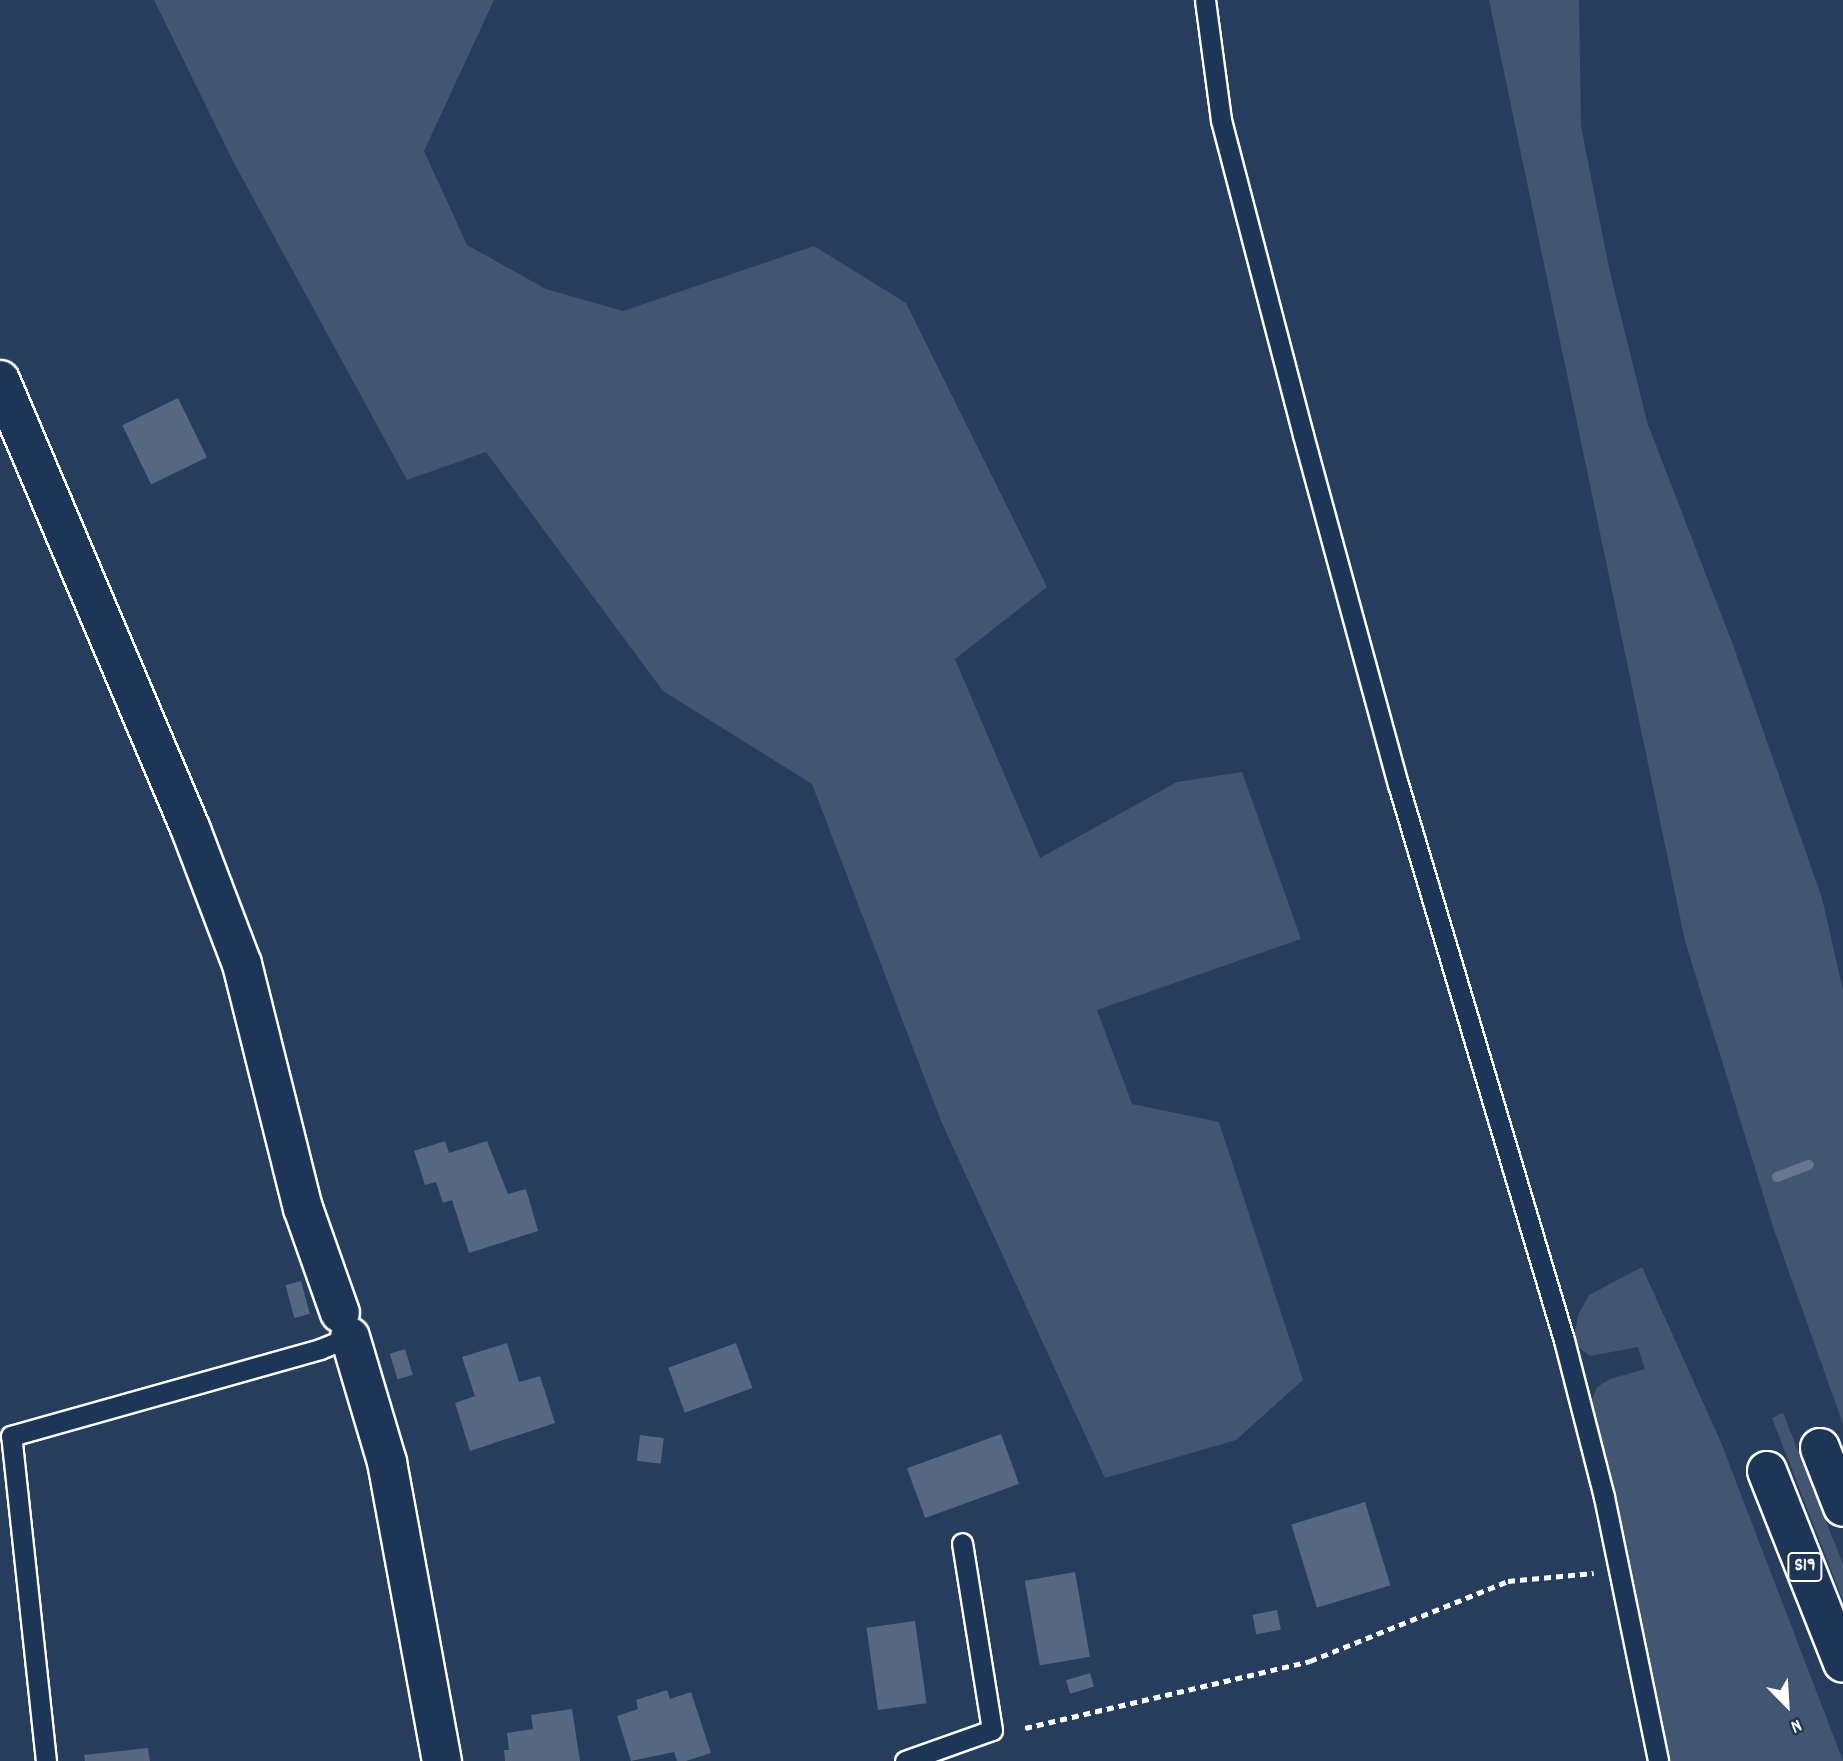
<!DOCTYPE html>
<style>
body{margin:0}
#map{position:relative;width:1843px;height:1761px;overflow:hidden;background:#263d5e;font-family:Dekko,sans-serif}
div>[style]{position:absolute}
.green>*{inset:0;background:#425672}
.stream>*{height:10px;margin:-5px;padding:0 5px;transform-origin:5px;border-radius:5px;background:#67788e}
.building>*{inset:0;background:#556781;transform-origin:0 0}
.path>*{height:4.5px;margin-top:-2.25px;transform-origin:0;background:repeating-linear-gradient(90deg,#fff 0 7px,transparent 0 12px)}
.roads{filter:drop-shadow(2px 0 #fff) drop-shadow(-2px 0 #fff) drop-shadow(0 2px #fff) drop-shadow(0 -2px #fff)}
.service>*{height:19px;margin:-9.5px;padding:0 9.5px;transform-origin:9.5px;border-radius:9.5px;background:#1d3557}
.minor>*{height:38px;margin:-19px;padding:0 19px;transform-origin:19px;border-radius:19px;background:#1d3557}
.motorway>*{height:38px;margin:-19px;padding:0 19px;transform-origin:19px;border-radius:19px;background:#1d3557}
span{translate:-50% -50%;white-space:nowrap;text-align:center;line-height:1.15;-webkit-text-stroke:5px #1d3557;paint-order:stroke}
.shield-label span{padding:2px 5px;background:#1d3557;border:2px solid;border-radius:5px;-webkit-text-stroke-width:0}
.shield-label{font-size:19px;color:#fff;font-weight:700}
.north{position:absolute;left:1752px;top:1670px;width:70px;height:70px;-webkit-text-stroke:5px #1d3557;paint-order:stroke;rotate:156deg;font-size:19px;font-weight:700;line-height:28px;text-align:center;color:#fff}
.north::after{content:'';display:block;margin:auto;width:24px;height:32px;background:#fff;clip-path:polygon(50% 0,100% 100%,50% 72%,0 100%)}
</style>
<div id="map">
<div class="green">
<div style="clip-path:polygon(154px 0,494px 0,424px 151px,467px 245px,546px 289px,623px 311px,814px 246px,906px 303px,1047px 587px,955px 659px,1040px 858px,1177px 782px,1242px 772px,1301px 939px,1097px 1010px,1132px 1104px,1219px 1122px,1303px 1380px,1236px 1440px,1105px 1478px,941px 1121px,812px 784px,663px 691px,486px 452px,407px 480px,234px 163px)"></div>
<div style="clip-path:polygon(1489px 0,1579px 0,1581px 126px,1609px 268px,1647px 422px,1733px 645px,1822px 898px,1843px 990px,1843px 1424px,1774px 1230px,1685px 941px)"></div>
<div style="clip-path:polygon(1642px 1267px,1720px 1440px,1843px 1761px,1670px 1761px,1592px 1400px,1597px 1387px,1610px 1379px,1645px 1369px,1638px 1347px,1590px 1356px,1577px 1346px,1575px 1332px,1578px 1315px,1589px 1295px)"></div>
<div style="clip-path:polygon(1783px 1413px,1843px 1564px,1843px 1601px,1772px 1418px)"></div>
</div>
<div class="stream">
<div style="left:1777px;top:1177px;width:34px;rotate:-21deg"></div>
</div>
<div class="building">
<div style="left:178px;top:398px;width:66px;height:62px;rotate:64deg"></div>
<div style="clip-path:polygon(445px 1141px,449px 1153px,487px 1141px,508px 1194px,526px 1189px,538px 1231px,469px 1253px,452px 1200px,443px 1203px,436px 1182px,425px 1185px,414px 1151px)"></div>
<div style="left:301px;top:1281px;width:34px;height:16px;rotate:75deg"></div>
<div style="clip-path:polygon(507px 1343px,519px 1382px,540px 1376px,555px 1423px,470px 1451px,455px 1403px,475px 1396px,462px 1357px)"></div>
<div style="left:736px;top:1343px;width:48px;height:72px;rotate:70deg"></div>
<div style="left:405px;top:1349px;width:27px;height:16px;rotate:73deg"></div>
<div style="left:1001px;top:1434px;width:53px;height:100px;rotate:70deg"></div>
<div style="left:640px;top:1435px;width:24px;height:26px;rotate:7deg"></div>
<div style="left:1365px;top:1502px;width:87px;height:77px;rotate:73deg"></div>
<div style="left:1075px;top:1572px;width:86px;height:51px;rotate:80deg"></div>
<div style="left:1277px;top:1610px;width:20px;height:25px;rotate:79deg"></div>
<div style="left:915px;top:1621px;width:83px;height:49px;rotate:82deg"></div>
<div style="left:1090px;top:1673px;width:14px;height:25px;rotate:73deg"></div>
<div style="clip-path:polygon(667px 1690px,670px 1699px,691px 1692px,711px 1753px,686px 1761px,677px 1761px,674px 1752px,631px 1761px,617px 1716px,638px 1709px,636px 1700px)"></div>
<div style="clip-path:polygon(572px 1709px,580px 1761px,505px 1761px,504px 1750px,509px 1750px,507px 1733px,533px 1729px,531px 1715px)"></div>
<div style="clip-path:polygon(148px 1748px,150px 1761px,85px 1761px,84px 1755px)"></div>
</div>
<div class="path">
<div style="left:1025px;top:1728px;width:293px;rotate:-13.2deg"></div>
<div style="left:1310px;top:1661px;width:214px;rotate:-22deg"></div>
<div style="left:1508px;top:1581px;width:86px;rotate:-5.3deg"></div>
</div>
<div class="roads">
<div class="service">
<div style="left:1205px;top:0;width:121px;rotate:82.4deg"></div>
<div style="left:1221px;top:120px;width:325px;rotate:75.4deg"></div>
<div style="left:1303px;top:435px;width:362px;rotate:74.8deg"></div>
<div style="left:1398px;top:784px;width:580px;rotate:73.38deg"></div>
<div style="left:1564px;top:1340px;width:162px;rotate:75.7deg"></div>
<div style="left:1604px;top:1497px;width:269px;rotate:78.4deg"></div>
<div style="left:46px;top:1761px;width:327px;rotate:-96.1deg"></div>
<div style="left:11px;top:1436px;width:321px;rotate:-15.7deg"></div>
<div style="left:320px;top:1349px;width:32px;rotate:-22deg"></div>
<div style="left:350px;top:1337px;width:4px;rotate:-104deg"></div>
<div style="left:905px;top:1761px;width:92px;rotate:-19.6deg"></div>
<div style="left:992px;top:1730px;width:189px;rotate:-99.1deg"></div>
</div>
<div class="minor">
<div style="left:0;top:380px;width:489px;rotate:67deg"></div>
<div style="left:191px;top:830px;width:143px;rotate:69.2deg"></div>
<div style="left:242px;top:964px;width:252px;rotate:76deg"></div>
<div style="left:303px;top:1208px;width:111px;rotate:70.6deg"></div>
<div style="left:350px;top:1337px;width:130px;rotate:73.5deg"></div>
<div style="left:387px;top:1462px;width:304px;rotate:79.6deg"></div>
</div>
<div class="motorway">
<div style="left:1820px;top:1448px;width:63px;rotate:68.7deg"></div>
<div style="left:1767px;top:1471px;width:206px;rotate:68.4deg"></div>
</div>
</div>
<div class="shield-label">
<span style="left:1805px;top:1567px">S19</span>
</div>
<div class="north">N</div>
</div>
